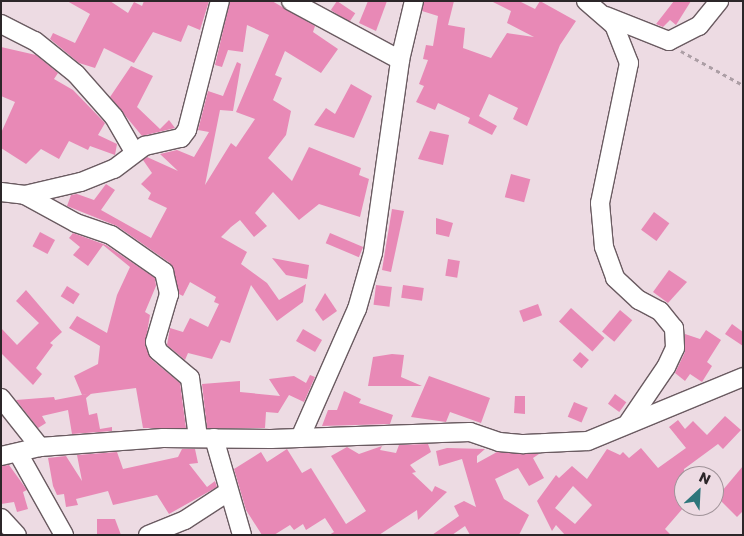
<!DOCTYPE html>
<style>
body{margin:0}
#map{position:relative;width:744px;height:536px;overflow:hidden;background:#eddbe3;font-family:Poppins,sans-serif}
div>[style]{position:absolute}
.building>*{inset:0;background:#e889b6;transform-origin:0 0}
.path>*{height:2.5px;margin-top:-1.25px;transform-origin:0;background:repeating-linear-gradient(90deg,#ac9ea5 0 4px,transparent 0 8px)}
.roads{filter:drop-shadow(1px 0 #6a5b61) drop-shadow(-1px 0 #6a5b61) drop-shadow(0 1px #6a5b61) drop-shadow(0 -1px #6a5b61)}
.minor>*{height:18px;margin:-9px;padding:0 9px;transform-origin:9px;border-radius:9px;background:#fff}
span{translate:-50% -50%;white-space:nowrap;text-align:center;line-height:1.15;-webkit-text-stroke:5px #eddbe3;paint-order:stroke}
.frame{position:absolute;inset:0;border:2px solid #2c2629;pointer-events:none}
.north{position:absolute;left:674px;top:466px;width:50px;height:50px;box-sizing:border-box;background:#eddbe3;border:1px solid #a09399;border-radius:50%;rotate:25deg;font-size:14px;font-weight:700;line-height:20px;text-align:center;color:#2c2629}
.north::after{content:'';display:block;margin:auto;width:18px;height:22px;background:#2d767b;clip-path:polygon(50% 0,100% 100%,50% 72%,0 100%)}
</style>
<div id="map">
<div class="building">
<div style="clip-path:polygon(67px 1px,110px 1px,128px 13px,134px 2px,142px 6px,144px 1px,209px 1px,200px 30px,188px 25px,181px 42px,153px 32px,134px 63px,104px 48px,95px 68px,79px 63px,50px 39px,53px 33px,75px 43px,90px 14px)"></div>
<div style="clip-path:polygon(230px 1px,272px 1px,315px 26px,313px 32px,338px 49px,321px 73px,285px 51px,275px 75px,282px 78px,273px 100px,291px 111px,286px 135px,268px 158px,292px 181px,309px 147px,361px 168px,359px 175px,369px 179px,360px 217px,319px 204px,299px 220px,273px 192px,255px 213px,267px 226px,254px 237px,240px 220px,231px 227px,221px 237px,247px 252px,241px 264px,267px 283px,279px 300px,306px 284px,303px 302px,277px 321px,251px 285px,230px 343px,221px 340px,212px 359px,188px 353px,185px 360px,167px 345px,170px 328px,183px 332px,190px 318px,208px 327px,219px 304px,214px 302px,216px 297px,190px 282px,183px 296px,179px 294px,170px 263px,117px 226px,67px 206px,71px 195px,77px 194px,94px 200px,106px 184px,115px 190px,101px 210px,151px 238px,167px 208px,148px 199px,151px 193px,141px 184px,152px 173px,143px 160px,147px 157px,178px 171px,160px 154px,177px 150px,194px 157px,209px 132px,198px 130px,208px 91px,223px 96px,237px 62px,241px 64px,233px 111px,220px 110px,205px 185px,231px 143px,236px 147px,255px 119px,236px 112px,269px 35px,247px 25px,243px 52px,228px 50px,222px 67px,215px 65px)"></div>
<div style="left:337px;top:1px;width:22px;height:11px;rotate:34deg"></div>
<div style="clip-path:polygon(368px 1px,387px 1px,376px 31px,359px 23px)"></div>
<div style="clip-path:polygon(424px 1px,454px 1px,448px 25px,465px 28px,463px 48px,491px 58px,507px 33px,534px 37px,507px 23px,511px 11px,491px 1px,519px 1px,535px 9px,540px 1px,576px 21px,560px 45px,527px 126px,513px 119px,518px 108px,489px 94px,479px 116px,497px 126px,492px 135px,468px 123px,470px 118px,438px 103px,435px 110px,416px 102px,424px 86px,419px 84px,428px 60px,423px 59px,426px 45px,433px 46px,438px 16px,422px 11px)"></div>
<div style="clip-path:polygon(674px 1px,691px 1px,676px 25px,670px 20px,663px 27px,656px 24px)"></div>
<div style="clip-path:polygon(1px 47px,36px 55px,58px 73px,54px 79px,73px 90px,105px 123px,98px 135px,117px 144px,115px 155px,90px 146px,88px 150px,69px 141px,59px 159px,41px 149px,26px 164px,1px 148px,1px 133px,15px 102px,1px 96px)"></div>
<div style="clip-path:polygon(131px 66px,153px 76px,137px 107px,160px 129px,169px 120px,175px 128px,142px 136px,110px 97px)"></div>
<div style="clip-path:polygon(351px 84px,372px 96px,354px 138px,314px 125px,326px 108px,335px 114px)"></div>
<div style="clip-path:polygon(430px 131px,449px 135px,443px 165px,418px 159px)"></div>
<div style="left:511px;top:174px;width:20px;height:24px;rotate:15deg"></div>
<div style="clip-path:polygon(392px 209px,404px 211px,391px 272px,382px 270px)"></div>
<div style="left:654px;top:212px;width:19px;height:22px;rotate:36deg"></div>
<div style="clip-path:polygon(436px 218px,453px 223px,449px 237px,436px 234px)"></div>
<div style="left:40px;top:232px;width:17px;height:16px;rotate:28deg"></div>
<div style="clip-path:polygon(73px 233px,106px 245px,155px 278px,156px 286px,145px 312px,150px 315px,145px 345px,151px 359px,180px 383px,186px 428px,143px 428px,136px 388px,82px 395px,74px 376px,98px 364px,100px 346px,69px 328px,77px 316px,107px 333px,117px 295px,130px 267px,103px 245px,88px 266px,73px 255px,80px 247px,69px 238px)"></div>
<div style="left:330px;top:233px;width:36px;height:11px;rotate:23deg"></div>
<div style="clip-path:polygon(272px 258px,309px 265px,307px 279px,286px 275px)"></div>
<div style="left:448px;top:259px;width:12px;height:17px;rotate:9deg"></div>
<div style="clip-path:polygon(669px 270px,687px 282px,668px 303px,653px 292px)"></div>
<div style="left:376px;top:285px;width:16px;height:20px;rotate:7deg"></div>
<div style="left:403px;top:285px;width:21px;height:13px;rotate:8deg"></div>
<div style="left:67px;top:286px;width:15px;height:12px;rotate:32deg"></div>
<div style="clip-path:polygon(26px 290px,62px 332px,50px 343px,53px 345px,36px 368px,42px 374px,33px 385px,1px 353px,1px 328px,17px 345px,39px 323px,16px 301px)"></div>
<div style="clip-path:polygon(325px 293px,337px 311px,323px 321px,315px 310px)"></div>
<div style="left:538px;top:304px;width:12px;height:20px;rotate:70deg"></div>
<div style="left:571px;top:308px;width:45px;height:18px;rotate:42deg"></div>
<div style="left:620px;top:310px;width:16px;height:28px;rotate:40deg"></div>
<div style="clip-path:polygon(732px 324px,743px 332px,743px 346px,725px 334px)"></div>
<div style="left:303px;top:329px;width:22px;height:14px;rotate:30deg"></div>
<div style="clip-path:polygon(706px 330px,721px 340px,707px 362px,712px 366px,702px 382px,690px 374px,685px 381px,675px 373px,685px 352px,685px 334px,700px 339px)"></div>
<div style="left:580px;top:352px;width:12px;height:11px;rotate:42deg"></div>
<div style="clip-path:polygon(392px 354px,404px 355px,401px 377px,422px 386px,368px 386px,373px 357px)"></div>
<div style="clip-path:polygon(310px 375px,315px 377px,304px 402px,289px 395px,278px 413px,266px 412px,265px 428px,207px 428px,202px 384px,240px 381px,240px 392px,280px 396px,269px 379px,294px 376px,306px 383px)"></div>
<div style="clip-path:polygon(429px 376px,490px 398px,481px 423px,450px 412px,446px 422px,411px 417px)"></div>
<div style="clip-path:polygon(344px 391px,361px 399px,359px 403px,393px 415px,390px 424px,322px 426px,328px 410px,337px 410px)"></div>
<div style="clip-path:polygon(92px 393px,86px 398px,89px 415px,97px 413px,100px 429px,112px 427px,112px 431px,72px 434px,68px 410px,42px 416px,46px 423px,38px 428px,16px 400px,54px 397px,55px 400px)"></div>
<div style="left:615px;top:394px;width:14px;height:12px;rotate:36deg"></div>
<div style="clip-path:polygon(515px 396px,525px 396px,525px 414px,514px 413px)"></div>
<div style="left:574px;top:402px;width:15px;height:16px;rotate:23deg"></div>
<div style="clip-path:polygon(evenodd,725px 416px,741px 430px,723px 449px,718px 444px,684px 469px,684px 507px,665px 529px,671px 535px,565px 535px,556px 525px,552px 531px,537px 501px,556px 475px,559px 478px,572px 466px,587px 479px,607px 449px,620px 455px,623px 452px,629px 458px,641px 448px,658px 468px,686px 448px,669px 427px,678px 420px,685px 429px,693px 421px,707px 435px,725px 416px,573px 486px,592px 505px,575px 524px,555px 508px,573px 486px)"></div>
<div style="clip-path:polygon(428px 444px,431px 452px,410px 465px,416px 472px,412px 473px,432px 492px,435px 486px,447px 492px,418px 520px,417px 510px,379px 535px,329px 535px,334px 532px,325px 518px,306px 530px,303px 524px,294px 530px,290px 525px,274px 535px,262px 535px,246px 510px,234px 469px,261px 452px,267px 462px,287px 449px,302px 473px,311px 468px,346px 524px,366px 511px,331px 456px,347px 447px,359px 454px,382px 446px,380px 450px,396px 453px,399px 445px)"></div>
<div style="clip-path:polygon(447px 448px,485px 449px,477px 456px,477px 463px,497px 452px,539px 454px,533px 458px,544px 478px,529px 486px,518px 468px,495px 479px,504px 499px,529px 515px,519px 535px,470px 535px,465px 526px,452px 535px,432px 535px,459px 516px,454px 506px,464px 501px,476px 507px,462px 459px,439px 466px,436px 451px)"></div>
<div style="clip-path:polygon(182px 449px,195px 449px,198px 463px,189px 464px,207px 487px,215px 481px,217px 487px,169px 514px,157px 495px,113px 505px,108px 491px,76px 499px,78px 505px,66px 507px,64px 494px,57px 495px,53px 486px,48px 458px,66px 456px,82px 481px,77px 455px,117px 452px,123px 469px,178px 457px)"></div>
<div style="clip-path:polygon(9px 465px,27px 490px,23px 492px,28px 509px,17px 512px,14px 502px,1px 504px,1px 466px)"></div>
<div style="clip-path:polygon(743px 466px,743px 511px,737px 517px,717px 497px)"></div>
<div style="clip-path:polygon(97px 519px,115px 519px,121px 535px,97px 535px)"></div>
</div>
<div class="path">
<div style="left:681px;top:51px;width:71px;rotate:28.7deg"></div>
</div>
<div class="roads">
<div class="minor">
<div style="left:291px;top:1px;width:124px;rotate:28.4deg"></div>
<div style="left:586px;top:1px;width:37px;rotate:41deg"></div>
<div style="left:614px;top:25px;width:41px;rotate:68.5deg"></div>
<div style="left:629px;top:63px;width:143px;rotate:101.7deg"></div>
<div style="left:600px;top:203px;width:44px;rotate:84.8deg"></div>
<div style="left:604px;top:247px;width:33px;rotate:70deg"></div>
<div style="left:615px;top:278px;width:33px;rotate:43deg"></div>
<div style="left:639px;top:300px;width:24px;rotate:28deg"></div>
<div style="left:660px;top:311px;width:22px;rotate:51deg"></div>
<div style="left:674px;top:328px;width:20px;rotate:87deg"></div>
<div style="left:675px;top:348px;width:21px;rotate:115deg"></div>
<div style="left:666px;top:367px;width:68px;rotate:124.2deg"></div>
<div style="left:606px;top:16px;width:68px;rotate:21.6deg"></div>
<div style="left:669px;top:41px;width:34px;rotate:-27deg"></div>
<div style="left:699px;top:26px;width:32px;rotate:-51deg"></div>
<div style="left:1px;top:24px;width:38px;rotate:27deg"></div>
<div style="left:35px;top:41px;width:53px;rotate:38.8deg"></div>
<div style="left:76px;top:74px;width:57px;rotate:48.5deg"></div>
<div style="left:114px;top:117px;width:39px;rotate:60deg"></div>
<div style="left:1px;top:192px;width:24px;rotate:7deg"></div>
<div style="left:25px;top:195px;width:58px;rotate:28.8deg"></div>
<div style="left:76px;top:223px;width:37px;rotate:19deg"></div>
<div style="left:111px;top:235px;width:65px;rotate:34.9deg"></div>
<div style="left:164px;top:272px;width:23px;rotate:77deg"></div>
<div style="left:169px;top:294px;width:50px;rotate:106.3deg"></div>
<div style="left:155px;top:342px;width:9px;rotate:72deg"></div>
<div style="left:158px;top:351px;width:42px;rotate:40.2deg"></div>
<div style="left:190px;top:378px;width:60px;rotate:82.3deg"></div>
<div style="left:25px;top:195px;width:57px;rotate:-13.1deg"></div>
<div style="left:81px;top:182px;width:35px;rotate:-22deg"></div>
<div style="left:114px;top:169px;width:39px;rotate:-37deg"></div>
<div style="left:145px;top:146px;width:37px;rotate:-13deg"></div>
<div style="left:181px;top:138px;width:10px;rotate:-53deg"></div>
<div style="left:187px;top:130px;width:133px;rotate:-75.7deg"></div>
<div style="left:1px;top:398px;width:63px;rotate:51.5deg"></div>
<div style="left:214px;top:438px;width:101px;rotate:73.9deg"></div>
<div style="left:300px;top:438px;width:141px;rotate:-66.2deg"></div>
<div style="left:357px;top:309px;width:58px;rotate:-74.1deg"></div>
<div style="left:373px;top:253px;width:195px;rotate:-82deg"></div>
<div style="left:400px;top:60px;width:61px;rotate:-76.7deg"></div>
<div style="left:18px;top:453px;width:94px;rotate:60.7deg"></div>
<div style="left:1px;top:456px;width:40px;rotate:-13deg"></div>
<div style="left:40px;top:447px;width:123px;rotate:-4.2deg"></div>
<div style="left:163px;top:438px;width:108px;rotate:0.5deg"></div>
<div style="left:271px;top:439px;width:199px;rotate:-2deg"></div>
<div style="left:470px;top:432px;width:31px;rotate:19deg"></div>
<div style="left:499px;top:442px;width:25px;rotate:5deg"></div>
<div style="left:524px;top:444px;width:64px;rotate:-2.7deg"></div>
<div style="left:588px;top:441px;width:168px;rotate:-22.4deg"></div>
<div style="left:1px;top:518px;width:23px;rotate:47deg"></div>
<div style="left:148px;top:535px;width:40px;rotate:-22deg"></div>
<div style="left:185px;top:520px;width:51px;rotate:-33.1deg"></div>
</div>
</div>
<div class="frame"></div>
<div class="north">N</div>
</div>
